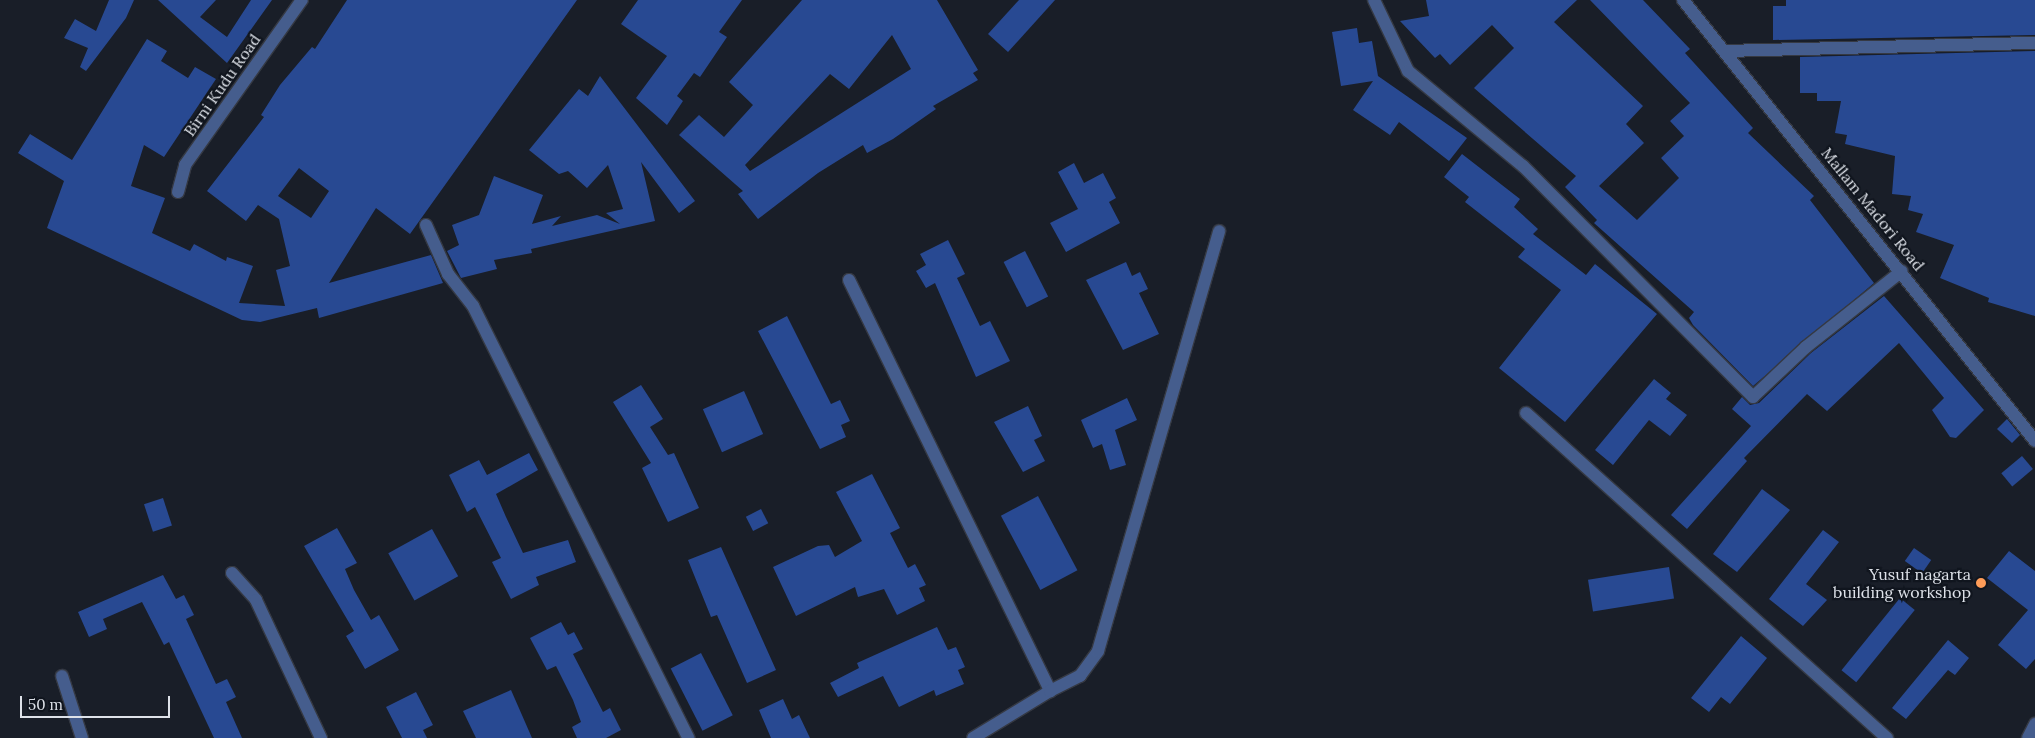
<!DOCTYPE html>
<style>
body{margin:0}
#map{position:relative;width:2035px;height:738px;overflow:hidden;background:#191e28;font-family:Lora,serif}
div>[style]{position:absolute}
.building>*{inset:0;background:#284992;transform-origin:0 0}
.roads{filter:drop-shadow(1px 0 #353943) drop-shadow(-1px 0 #353943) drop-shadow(0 1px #353943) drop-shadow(0 -1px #353943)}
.minor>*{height:12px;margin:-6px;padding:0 6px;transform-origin:6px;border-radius:6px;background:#455d8d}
.tertiary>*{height:12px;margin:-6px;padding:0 6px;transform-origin:6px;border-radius:6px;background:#455d8d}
.dots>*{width:14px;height:14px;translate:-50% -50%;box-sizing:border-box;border:2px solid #10151e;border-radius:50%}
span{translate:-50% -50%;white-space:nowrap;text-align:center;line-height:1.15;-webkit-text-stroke:4.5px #10151e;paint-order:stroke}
.street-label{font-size:16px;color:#dee2e9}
.poi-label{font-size:16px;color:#dee2e9}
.right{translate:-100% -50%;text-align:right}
.scale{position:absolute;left:20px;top:696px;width:150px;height:22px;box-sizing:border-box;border:2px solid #dee2e9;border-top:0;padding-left:6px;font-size:15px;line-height:18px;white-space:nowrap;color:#dee2e9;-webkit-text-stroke:4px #10151e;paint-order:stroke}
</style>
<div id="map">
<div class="building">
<div style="clip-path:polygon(109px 0,134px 0,126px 18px,86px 71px,80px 67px,88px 48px,64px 38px,75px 19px,96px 31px)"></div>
<div style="clip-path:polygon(158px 0,216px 0,200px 17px,227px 37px,251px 0,272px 0,227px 63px)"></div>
<div style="clip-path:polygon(evenodd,347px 0,577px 0,410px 234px,376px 208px,329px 283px,431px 255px,443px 283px,319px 318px,317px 308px,260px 322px,242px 320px,47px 228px,64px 181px,18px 153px,30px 134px,72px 160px,147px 39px,167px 51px,161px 61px,188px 78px,195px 67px,216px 79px,164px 157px,144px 145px,131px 186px,165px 198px,152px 233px,190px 251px,194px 244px,226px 261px,227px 257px,253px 266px,239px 303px,285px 306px,276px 270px,290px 266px,279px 219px,258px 205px,246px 221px,207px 191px,264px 117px,261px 115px,280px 85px,312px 47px,315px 49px,347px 0,299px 168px,329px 191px,311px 218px,278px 196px,299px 168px)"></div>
<div style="clip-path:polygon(638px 0,742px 0,719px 32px,727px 37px,700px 77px,694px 73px,677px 96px,683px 101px,667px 125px,636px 98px,667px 56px,621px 24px)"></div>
<div style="clip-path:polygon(evenodd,802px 0,937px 0,978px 70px,973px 73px,978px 80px,933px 106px,936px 109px,893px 139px,867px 153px,863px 145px,818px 173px,758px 219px,738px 194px,743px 191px,679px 135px,699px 115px,724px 137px,753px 105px,729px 82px,802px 0,892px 35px,911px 69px,750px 171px,745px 165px,830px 74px,849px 89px,892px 35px)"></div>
<div style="clip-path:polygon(1019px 0,1055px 0,1008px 52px,988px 34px)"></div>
<div style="clip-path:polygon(1426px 0,1577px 0,1554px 22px,1643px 106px,1626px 124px,1644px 143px,1599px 186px,1637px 220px,1679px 178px,1661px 158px,1684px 136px,1670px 121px,1690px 103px,1590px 0,1643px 0,1690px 49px,1685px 53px,1753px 128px,1748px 133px,1814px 196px,1810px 200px,1874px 283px,1753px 386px,1693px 325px,1689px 318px,1694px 312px,1594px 223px,1597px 220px,1565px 187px,1576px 176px,1474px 88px,1514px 48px,1492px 25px,1450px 65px,1440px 54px,1435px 58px,1400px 21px,1429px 16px)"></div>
<div style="clip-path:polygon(1786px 0,2035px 0,2035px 35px,1773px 40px,1773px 6px,1786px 6px)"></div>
<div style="clip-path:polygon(1357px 28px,1359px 43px,1372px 41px,1378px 76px,1467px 138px,1449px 161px,1399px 122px,1390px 135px,1353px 110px,1373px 81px,1341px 86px,1332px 32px)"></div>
<div style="clip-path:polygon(2035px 51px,2035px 316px,1988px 302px,1989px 298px,1940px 278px,1954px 245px,1916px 232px,1923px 214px,1908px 210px,1911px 196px,1892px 194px,1895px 156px,1845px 144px,1847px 135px,1835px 133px,1841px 101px,1817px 101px,1817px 93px,1800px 93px,1800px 57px)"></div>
<div style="clip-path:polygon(600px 76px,695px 201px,679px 213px,641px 162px,655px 221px,531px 249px,532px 253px,494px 260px,497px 269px,461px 278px,447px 251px,459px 245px,452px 225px,479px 215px,494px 176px,543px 195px,532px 224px,561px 216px,552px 226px,597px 215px,620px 224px,606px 213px,623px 209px,608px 165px,587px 188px,568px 171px,559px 174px,529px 150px,579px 89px,588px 96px)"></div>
<div style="clip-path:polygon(1462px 154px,1520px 199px,1514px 207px,1538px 229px,1533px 234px,1586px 275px,1595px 264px,1657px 314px,1565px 422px,1499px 368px,1561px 290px,1518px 257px,1525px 249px,1465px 202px,1469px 197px,1444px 177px)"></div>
<div style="clip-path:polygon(1074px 163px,1084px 183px,1103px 173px,1116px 198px,1109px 202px,1120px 223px,1066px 252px,1050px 223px,1078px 209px,1058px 172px)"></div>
<div style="clip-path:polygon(948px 240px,965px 274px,957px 278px,980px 326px,990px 321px,1010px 361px,976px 377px,935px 283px,926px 288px,916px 271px,926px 265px,920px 254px)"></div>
<div style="left:1025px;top:251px;width:51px;height:24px;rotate:63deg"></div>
<div style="clip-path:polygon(1126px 262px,1132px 276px,1140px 272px,1148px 289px,1139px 293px,1159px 334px,1123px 350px,1086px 280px)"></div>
<div style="clip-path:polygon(1884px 296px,1984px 410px,1956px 438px,1950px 437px,1932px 410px,1944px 398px,1899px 343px,1827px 411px,1807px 394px,1744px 458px,1747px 461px,1687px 529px,1671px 515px,1751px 426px,1732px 409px,1742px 397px,1750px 405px,1759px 403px,1811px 353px)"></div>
<div style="clip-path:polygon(787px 316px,831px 404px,840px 400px,850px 421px,841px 425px,846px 437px,820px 449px,758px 331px)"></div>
<div style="clip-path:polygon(1654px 379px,1671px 393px,1666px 399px,1687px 415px,1670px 436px,1649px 420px,1613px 465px,1595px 450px)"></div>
<div style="clip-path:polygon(641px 385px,663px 419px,650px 427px,668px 455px,674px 453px,699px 508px,668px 522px,642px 468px,651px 463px,613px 402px)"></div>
<div style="left:744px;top:391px;width:47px;height:45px;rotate:66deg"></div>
<div style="clip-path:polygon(1127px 398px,1137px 420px,1115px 430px,1126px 465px,1110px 470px,1102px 444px,1093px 448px,1081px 420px)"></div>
<div style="clip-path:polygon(1028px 406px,1042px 436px,1034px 440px,1045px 461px,1023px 472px,994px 422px)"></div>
<div style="clip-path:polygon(2007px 419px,2020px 435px,2012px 443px,1997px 429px)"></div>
<div style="clip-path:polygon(529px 453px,538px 470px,496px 494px,506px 517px,523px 553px,568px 540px,576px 562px,536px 577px,539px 585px,511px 599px,492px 562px,501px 558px,475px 507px,467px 512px,449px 475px,479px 460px,487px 475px)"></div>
<div style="left:2022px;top:456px;width:17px;height:27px;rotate:50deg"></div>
<div style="clip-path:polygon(872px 474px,900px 528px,890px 533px,908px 568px,915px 564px,926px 585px,919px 588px,925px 601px,897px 615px,884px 589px,858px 597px,855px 587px,796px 616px,773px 567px,818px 546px,829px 545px,835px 557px,862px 541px,836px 492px)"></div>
<div style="clip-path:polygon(1762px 489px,1790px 510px,1737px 572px,1713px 554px)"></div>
<div style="left:1038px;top:496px;width:84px;height:42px;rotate:62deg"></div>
<div style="left:163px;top:498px;width:29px;height:20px;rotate:72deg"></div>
<div style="left:761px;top:509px;width:16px;height:17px;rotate:63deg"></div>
<div style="clip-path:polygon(337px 528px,357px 563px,345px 569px,354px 590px,371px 620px,379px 615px,399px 650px,365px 669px,346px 636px,354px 631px,304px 546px)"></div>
<div style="left:432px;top:529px;width:54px;height:50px;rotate:61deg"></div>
<div style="clip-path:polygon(1823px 530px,1839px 542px,1806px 584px,1827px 600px,1803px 626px,1769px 599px)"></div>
<div style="clip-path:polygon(721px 547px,776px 670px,747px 683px,717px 615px,711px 617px,688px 560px)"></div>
<div style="left:1914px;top:548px;width:21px;height:16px;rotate:35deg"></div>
<div style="clip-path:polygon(2009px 551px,2035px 571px,2035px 659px,2026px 669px,1998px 645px,2028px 610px,1987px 578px)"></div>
<div style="left:1669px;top:567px;width:32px;height:82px;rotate:81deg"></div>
<div style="clip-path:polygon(163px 575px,176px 599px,184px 595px,194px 615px,186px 619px,216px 684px,227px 679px,236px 697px,226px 702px,242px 738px,214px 738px,169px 642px,164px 645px,142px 602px,103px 619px,107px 629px,89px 637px,78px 612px)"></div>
<div style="left:1900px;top:598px;width:19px;height:93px;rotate:39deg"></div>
<div style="clip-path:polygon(561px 622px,568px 635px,574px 632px,583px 649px,573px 654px,603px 712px,610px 708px,621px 730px,606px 738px,577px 738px,572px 727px,581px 722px,573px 700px,556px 666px,547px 670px,530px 638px)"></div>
<div style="clip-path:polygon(937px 627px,948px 650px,956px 647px,965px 667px,958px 670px,964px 684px,936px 696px,934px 690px,899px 707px,883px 676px,838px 697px,830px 683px,859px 668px,857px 663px)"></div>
<div style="clip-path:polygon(1741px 636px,1767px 658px,1730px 704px,1721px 697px,1709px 712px,1691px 698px)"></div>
<div style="clip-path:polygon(1948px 640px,1969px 658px,1955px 675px,1948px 670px,1906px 719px,1892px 708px)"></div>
<div style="left:701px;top:653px;width:70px;height:34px;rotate:63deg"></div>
<div style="clip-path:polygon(511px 690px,532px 738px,476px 738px,463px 711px)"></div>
<div style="clip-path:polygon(416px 692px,433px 725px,423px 730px,427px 738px,402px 738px,386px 707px)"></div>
<div style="clip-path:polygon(783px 699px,792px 719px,799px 715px,810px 738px,771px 738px,759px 710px)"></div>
</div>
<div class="roads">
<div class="minor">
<div style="left:1374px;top:0;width:79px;rotate:64.4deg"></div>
<div style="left:1408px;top:71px;width:149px;rotate:39.6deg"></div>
<div style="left:1523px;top:166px;width:326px;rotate:45.1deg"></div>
<div style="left:1753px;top:397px;width:73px;rotate:-43.3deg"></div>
<div style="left:1806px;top:347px;width:122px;rotate:-38.4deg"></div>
<div style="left:1725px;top:51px;width:310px;rotate:-1.5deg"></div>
<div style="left:178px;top:192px;width:28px;rotate:-75deg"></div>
<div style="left:185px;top:165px;width:202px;rotate:-54.7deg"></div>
<div style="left:426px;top:225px;width:54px;rotate:65.8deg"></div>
<div style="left:448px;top:274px;width:41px;rotate:52deg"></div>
<div style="left:473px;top:306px;width:483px;rotate:63.5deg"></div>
<div style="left:849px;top:280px;width:458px;rotate:63.9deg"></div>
<div style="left:1050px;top:691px;width:90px;rotate:148.6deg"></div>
<div style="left:1526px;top:413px;width:486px;rotate:42deg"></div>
<div style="left:232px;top:573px;width:36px;rotate:48deg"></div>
<div style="left:256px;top:600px;width:153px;rotate:64.8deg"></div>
<div style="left:62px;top:676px;width:65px;rotate:72.1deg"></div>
<div style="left:1050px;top:691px;width:34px;rotate:-27deg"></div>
<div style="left:1080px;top:676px;width:31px;rotate:-54deg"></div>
<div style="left:1098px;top:651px;width:437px;rotate:-73.9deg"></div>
</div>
<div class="tertiary">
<div style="left:1683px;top:0;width:564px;rotate:51.4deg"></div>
<div style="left:2028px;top:738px;width:16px;rotate:-63deg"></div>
</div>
</div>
<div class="dots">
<div style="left:1981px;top:583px;background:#fe9c58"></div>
</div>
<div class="street-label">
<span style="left:222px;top:85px;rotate:-55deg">Birni Kudu Road</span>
<span style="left:1873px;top:209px;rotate:51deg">Mallam Madori Road</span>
</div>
<div class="poi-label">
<span class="right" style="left:1971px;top:583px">Yusuf nagarta<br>building workshop</span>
</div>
<div class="scale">50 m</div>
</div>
